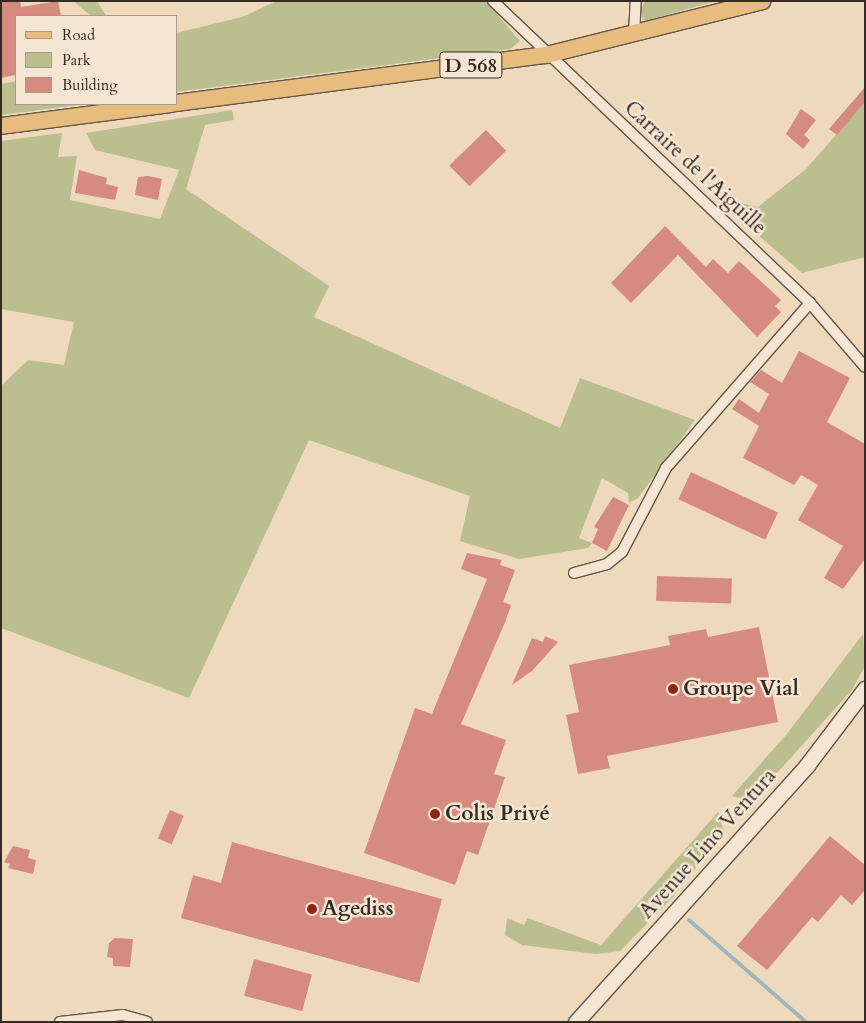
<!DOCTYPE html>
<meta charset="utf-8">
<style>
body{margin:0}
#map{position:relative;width:866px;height:1023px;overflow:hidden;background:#eed9bc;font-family:Cardo,serif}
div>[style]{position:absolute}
.green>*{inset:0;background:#bbbe8e}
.stream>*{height:4px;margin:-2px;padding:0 2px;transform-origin:2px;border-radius:2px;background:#9fb7bc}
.building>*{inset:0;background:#d68b81;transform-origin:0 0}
.roads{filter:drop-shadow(1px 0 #635648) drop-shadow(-1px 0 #635648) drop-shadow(0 1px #635648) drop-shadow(0 -1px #635648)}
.street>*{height:10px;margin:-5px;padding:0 5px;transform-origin:5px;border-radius:5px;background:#f4e6d3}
.secondary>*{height:15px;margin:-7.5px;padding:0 7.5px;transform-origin:7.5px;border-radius:7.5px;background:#f4e6d3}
.primary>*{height:16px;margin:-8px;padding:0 8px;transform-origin:8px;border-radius:8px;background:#e7bc7e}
.dots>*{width:14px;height:14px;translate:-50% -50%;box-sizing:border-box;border:2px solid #f4e6d3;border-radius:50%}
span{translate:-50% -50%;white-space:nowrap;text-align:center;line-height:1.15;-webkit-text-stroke:5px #f4e6d3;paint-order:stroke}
.shield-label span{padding:1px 4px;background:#f4e6d3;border:1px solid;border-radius:4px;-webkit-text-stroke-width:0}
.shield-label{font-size:20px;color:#352b22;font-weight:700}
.street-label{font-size:21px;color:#352b22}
.poi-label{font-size:21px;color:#352b22;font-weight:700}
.left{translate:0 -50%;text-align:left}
.frame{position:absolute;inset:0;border:2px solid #352b22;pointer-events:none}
.legend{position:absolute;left:15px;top:15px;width:162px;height:90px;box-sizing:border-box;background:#f4e6d3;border:1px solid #a89b8c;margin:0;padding:6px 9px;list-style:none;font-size:15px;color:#352b22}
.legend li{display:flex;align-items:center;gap:10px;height:25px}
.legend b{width:25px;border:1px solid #a89b8c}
</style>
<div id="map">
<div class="green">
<div style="clip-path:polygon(73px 1px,97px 1px,106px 16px,91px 16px)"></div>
<div style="clip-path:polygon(277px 1px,486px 1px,520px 41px,510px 49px,176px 92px,176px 33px,242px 17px)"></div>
<div style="clip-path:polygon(645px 1px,716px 1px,645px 21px,639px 14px)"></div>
<div style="clip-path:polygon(16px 81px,16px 104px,87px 104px,1px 115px,1px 84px)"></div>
<div style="clip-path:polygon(865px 102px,865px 257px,802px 273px,714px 197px,758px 207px,806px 169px)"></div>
<div style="clip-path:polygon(232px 110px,234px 120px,205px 125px,186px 189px,329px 286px,314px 317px,560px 428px,580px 378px,695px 420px,638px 498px,629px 503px,628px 493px,602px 478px,579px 538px,592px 543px,588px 548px,519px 559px,460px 541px,470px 496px,309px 440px,189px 698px,1px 628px,1px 386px,28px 360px,64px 365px,74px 322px,1px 309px,1px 141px,62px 133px,58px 157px,77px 156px,70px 200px,160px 219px,179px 170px,95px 150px,86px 133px)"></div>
<div style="clip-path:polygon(863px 634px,865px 666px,852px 690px,758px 794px,745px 799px,732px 796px,786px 735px)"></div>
<div style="clip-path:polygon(718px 812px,724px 832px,673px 897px,620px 951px,596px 954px,522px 945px,505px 935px,507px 918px,524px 925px,528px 918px,601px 945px)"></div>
</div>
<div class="stream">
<div style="left:689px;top:920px;width:155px;rotate:41.1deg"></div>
</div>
<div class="building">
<div style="clip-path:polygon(1px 1px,20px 1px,21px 7px,58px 1px,61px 16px,16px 16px,16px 75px,1px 78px)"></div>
<div style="clip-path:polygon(865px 87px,865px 102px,837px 135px,829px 129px)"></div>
<div style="clip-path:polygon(801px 109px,816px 120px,804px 135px,810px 140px,803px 149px,786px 134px)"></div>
<div style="left:486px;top:130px;width:29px;height:51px;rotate:46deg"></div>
<div style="clip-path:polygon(79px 170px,107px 178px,106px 184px,118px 187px,115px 200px,75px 193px)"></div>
<div style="clip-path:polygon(148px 176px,162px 179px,158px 200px,135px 195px,138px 177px)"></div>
<div style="clip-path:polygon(665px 226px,706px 267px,713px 259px,728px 273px,739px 261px,781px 300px,775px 306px,781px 312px,757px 337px,678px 255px,631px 303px,611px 283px)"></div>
<div style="clip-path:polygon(799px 351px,850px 378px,827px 422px,865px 444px,865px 559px,843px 589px,824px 578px,843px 546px,798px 520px,818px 485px,801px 475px,794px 485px,743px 458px,759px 426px,732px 409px,739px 399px,759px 413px,769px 394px,750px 382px,761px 370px,782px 383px)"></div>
<div style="left:691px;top:472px;width:96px;height:30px;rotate:25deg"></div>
<div style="clip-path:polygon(613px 497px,629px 505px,607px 551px,592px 543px,598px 529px,594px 527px)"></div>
<div style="clip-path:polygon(467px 553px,502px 560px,500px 565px,515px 570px,503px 602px,511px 605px,506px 620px,461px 724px,506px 740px,494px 774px,505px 777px,478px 855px,467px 851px,455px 885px,364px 853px,415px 708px,432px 714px,487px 579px,461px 569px)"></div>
<div style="left:657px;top:576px;width:75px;height:25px;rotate:2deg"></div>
<div style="clip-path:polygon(759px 627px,778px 722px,607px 756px,610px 768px,578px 774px,566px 715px,579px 712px,569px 665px,670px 645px,668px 636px,706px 629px,708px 637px)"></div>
<div style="clip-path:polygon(545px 636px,558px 642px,532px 671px,512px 685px,532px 638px,543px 642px)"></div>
<div style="left:170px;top:810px;width:15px;height:31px;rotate:23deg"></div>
<div style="clip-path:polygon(830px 836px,865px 865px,865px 890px,852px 905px,841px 895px,818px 922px,812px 917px,767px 970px,737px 946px)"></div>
<div style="clip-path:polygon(232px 842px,442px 899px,419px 983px,181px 918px,193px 875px,221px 883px)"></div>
<div style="clip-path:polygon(13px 846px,30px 850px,28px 858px,36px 860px,33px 874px,8px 868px,10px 864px,4px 862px)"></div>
<div style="clip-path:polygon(115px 938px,133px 939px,130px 967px,113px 966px,113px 958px,107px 957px,109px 943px)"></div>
<div style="left:254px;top:959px;width:60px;height:38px;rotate:15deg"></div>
</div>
<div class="roads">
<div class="street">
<div style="left:493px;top:1px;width:438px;rotate:43.6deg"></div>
<div style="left:810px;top:303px;width:84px;rotate:49.3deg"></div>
<div style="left:634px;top:34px;width:33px;rotate:-87deg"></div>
<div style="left:574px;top:573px;width:34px;rotate:-15deg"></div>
<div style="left:607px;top:564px;width:19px;rotate:-39deg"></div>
<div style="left:622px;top:552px;width:95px;rotate:-62.4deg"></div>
<div style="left:666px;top:468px;width:219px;rotate:-48.9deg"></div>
<div style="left:60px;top:1022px;width:63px;rotate:-6.3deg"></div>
<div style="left:123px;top:1015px;width:25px;rotate:16deg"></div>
</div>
<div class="secondary">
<div style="left:576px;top:1022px;width:346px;rotate:-48deg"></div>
<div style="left:807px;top:765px;width:96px;rotate:-52.7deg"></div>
</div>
<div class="primary">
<div style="left:176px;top:103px;width:373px;rotate:-7.4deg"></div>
<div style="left:546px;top:55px;width:223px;rotate:-14deg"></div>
<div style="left:1px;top:126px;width:171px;rotate:-7.4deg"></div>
</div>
</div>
<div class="dots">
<div style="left:673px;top:689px;background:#8f2418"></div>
<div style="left:435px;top:814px;background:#8f2418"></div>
<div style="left:312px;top:909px;background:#8f2418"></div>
</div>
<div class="shield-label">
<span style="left:471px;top:65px">D 568</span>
</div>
<div class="street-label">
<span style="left:695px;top:168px;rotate:43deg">Carraire de l'Aiguille</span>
<span style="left:708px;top:844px;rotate:-48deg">Avenue Lino Ventura</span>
</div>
<div class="poi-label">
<span class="left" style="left:683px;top:689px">Groupe Vial</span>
<span class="left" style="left:445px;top:814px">Colis Privé</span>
<span class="left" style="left:322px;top:909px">Agediss</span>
</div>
<div class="frame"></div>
<ul class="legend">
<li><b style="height:6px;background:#e7bc7e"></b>Road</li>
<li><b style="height:14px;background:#bbbe8e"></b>Park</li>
<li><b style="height:14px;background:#d68b81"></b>Building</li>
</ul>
</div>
